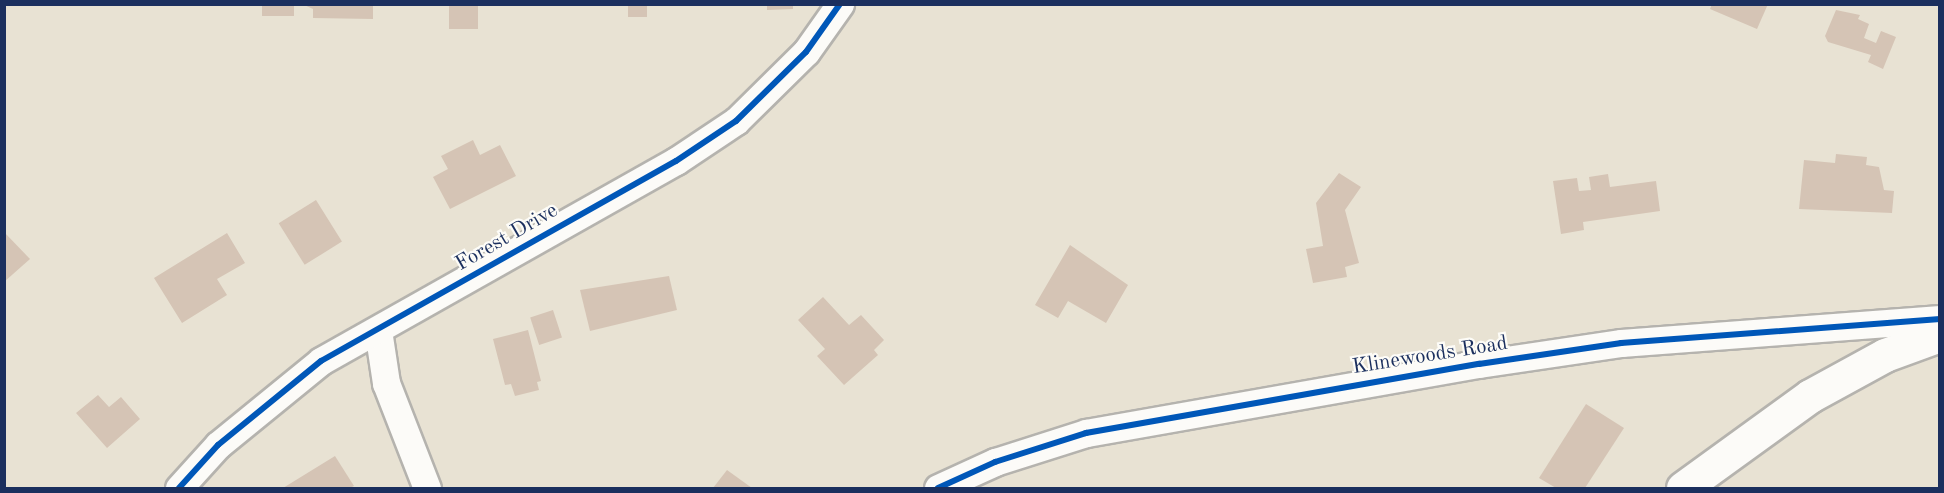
<!DOCTYPE html>
<style>
body{margin:0}
#map{position:relative;width:1944px;height:493px;overflow:hidden;background:#e8e2d3;font-family:"Old Standard TT",serif}
div>[style]{position:absolute}
.building>*{inset:0;background:#d5c4b5;transform-origin:0 0}
.roads{filter:drop-shadow(2px 0 #b5b3ae) drop-shadow(-2px 0 #b5b3ae) drop-shadow(0 2px #b5b3ae) drop-shadow(0 -2px #b5b3ae)}
.street>*{height:27px;margin:-13.5px;padding:0 13.5px;transform-origin:13.5px;border-radius:13.5px;background:#fcfbf8}
.secondary>*{height:33px;margin:-16.5px;padding:0 16.5px;transform-origin:16.5px;border-radius:16.5px;background:#fcfbf8}
.cycleway>*{height:6px;margin:-3px;padding:0 3px;transform-origin:3px;border-radius:3px;background:#0057b8}
span{translate:-50% -50%;white-space:nowrap;text-align:center;line-height:1.15;-webkit-text-stroke:4.5px #fdfcf7;paint-order:stroke}
.street-label{font-size:21px;color:#1b2f5e}
.frame{position:absolute;inset:0;border:6px solid #1b2f5e;pointer-events:none}
</style>
<div id="map">
<div class="building">
<div style="left:262px;top:4px;width:32px;height:12px"></div>
<div style="clip-path:polygon(302px 4px,373px 4px,373px 19px,313px 18px,313px 9px)"></div>
<div style="left:449px;top:4px;width:29px;height:25px"></div>
<div style="left:628px;top:4px;width:19px;height:13px"></div>
<div style="clip-path:polygon(767px 4px,793px 4px,793px 9px,767px 10px)"></div>
<div style="clip-path:polygon(1712px 4px,1768px 4px,1757px 29px,1710px 9px)"></div>
<div style="clip-path:polygon(1836px 10px,1860px 15px,1858px 19px,1869px 24px,1864px 38px,1876px 43px,1881px 31px,1896px 37px,1883px 69px,1868px 62px,1871px 55px,1828px 42px,1825px 36px)"></div>
<div style="clip-path:polygon(473px 140px,480px 155px,500px 145px,516px 176px,450px 209px,433px 177px,448px 169px,441px 156px)"></div>
<div style="clip-path:polygon(1836px 154px,1867px 157px,1866px 165px,1879px 167px,1884px 190px,1894px 191px,1892px 213px,1799px 209px,1804px 160px,1835px 163px)"></div>
<div style="clip-path:polygon(1339px 173px,1361px 187px,1345px 210px,1359px 263px,1345px 267px,1347px 277px,1313px 283px,1306px 249px,1323px 246px,1316px 203px)"></div>
<div style="clip-path:polygon(1608px 174px,1610px 187px,1656px 181px,1660px 211px,1583px 222px,1584px 230px,1561px 234px,1553px 181px,1577px 178px,1579px 191px,1591px 190px,1589px 177px)"></div>
<div style="left:316px;top:200px;width:49px;height:44px;rotate:58deg"></div>
<div style="clip-path:polygon(4px 232px,30px 259px,4px 282px)"></div>
<div style="clip-path:polygon(227px 233px,245px 263px,217px 279px,227px 295px,182px 323px,154px 278px)"></div>
<div style="clip-path:polygon(1070px 245px,1128px 285px,1106px 323px,1068px 301px,1058px 318px,1035px 305px)"></div>
<div style="clip-path:polygon(669px 276px,677px 310px,590px 331px,580px 290px)"></div>
<div style="clip-path:polygon(823px 297px,849px 325px,861px 315px,884px 340px,874px 350px,878px 355px,844px 385px,817px 356px,825px 349px,798px 320px)"></div>
<div style="left:553px;top:310px;width:29px;height:24px;rotate:72deg"></div>
<div style="clip-path:polygon(528px 330px,541px 381px,537px 382px,539px 390px,515px 396px,511px 384px,505px 385px,493px 339px)"></div>
<div style="clip-path:polygon(98px 395px,109px 407px,121px 397px,140px 419px,107px 448px,76px 413px)"></div>
<div style="clip-path:polygon(1586px 404px,1624px 428px,1585px 488px,1556px 488px,1539px 478px)"></div>
<div style="clip-path:polygon(335px 456px,354px 486px,350px 488px,283px 488px)"></div>
<div style="clip-path:polygon(727px 470px,752px 488px,713px 488px)"></div>
</div>
<div class="roads">
<div class="street">
<div style="left:378px;top:330px;width:54px;rotate:81.4deg"></div>
<div style="left:386px;top:383px;width:113px;rotate:68.7deg"></div>
<div style="left:179px;top:488px;width:58px;rotate:-47.8deg"></div>
<div style="left:218px;top:445px;width:133px;rotate:-39.2deg"></div>
<div style="left:321px;top:361px;width:407px;rotate:-29.4deg"></div>
<div style="left:676px;top:161px;width:72px;rotate:-33.7deg"></div>
<div style="left:736px;top:121px;width:98px;rotate:-44.6deg"></div>
<div style="left:806px;top:52px;width:59px;rotate:-54.7deg"></div>
<div style="left:938px;top:488px;width:63px;rotate:-24.5deg"></div>
<div style="left:995px;top:462px;width:96px;rotate:-17.7deg"></div>
<div style="left:1086px;top:433px;width:399px;rotate:-10deg"></div>
<div style="left:1479px;top:364px;width:144px;rotate:-8.4deg"></div>
<div style="left:1621px;top:343px;width:320px;rotate:-4.3deg"></div>
</div>
<div class="secondary">
<div style="left:1683px;top:488px;width:157px;rotate:-35.9deg"></div>
<div style="left:1810px;top:396px;width:85px;rotate:-28.7deg"></div>
<div style="left:1885px;top:355px;width:59px;rotate:-20deg"></div>
</div>
</div>
<div class="cycleway">
<div style="left:179px;top:488px;width:58px;rotate:-47.8deg"></div>
<div style="left:218px;top:445px;width:133px;rotate:-39.2deg"></div>
<div style="left:321px;top:361px;width:407px;rotate:-29.4deg"></div>
<div style="left:676px;top:161px;width:72px;rotate:-33.7deg"></div>
<div style="left:736px;top:121px;width:98px;rotate:-44.6deg"></div>
<div style="left:806px;top:52px;width:59px;rotate:-54.7deg"></div>
<div style="left:938px;top:488px;width:63px;rotate:-24.5deg"></div>
<div style="left:995px;top:462px;width:96px;rotate:-17.7deg"></div>
<div style="left:1086px;top:433px;width:399px;rotate:-10deg"></div>
<div style="left:1479px;top:364px;width:144px;rotate:-8.4deg"></div>
<div style="left:1621px;top:343px;width:320px;rotate:-4.3deg"></div>
</div>
<div class="street-label">
<span style="left:507px;top:238px;rotate:-30deg">Forest Drive</span>
<span style="left:1430px;top:356px;rotate:-9deg">Klinewoods Road</span>
</div>
<div class="frame"></div>
</div>
